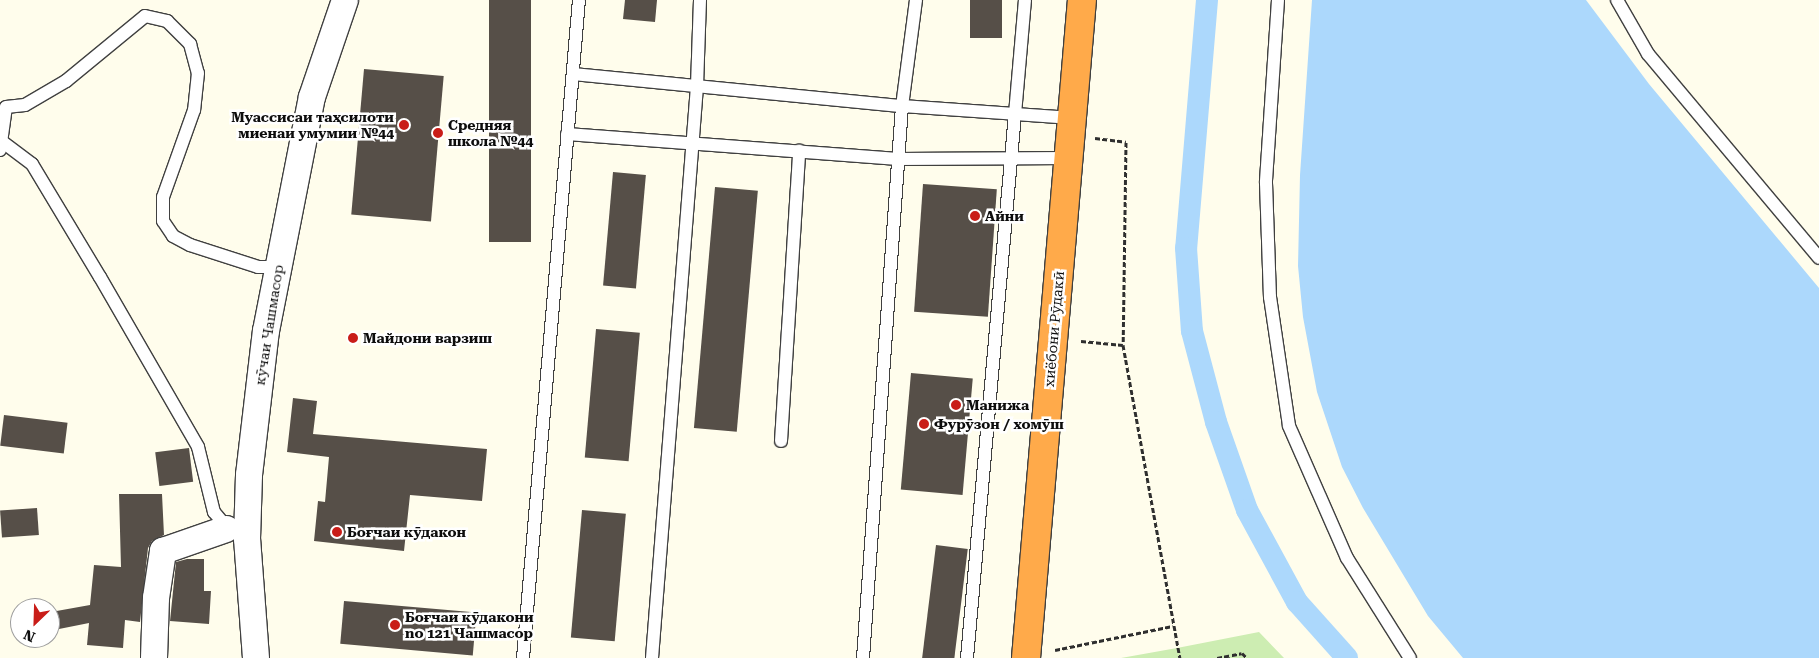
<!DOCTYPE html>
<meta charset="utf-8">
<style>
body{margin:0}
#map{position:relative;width:1819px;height:658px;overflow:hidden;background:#fffdec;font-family:"Roboto Serif",serif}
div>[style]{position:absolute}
.green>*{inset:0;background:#cdedb2}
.water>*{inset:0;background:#acd8fc}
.canal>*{height:22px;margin:-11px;padding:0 11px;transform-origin:11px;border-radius:11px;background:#acd8fc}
.building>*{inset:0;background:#564f48;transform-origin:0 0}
.path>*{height:3px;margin-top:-1.5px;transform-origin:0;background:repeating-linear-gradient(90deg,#2f2f2f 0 5px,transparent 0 7.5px)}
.roads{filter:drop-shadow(1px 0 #404040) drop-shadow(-1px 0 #404040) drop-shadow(0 1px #404040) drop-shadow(0 -1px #404040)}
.lane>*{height:12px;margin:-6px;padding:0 6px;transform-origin:6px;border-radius:6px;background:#fff}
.street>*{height:26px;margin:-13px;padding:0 13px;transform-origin:13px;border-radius:13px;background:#fff}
.highway>*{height:28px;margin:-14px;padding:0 14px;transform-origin:14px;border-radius:14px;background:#ffaa4a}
.dots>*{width:14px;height:14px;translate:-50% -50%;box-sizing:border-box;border:2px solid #fff;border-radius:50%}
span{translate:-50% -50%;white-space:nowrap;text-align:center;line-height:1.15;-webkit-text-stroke:5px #fff;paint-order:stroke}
.poi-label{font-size:14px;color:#0d0d0d;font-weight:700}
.right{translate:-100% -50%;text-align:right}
.left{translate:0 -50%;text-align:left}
.street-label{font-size:14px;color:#0d0d0d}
.north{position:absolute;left:10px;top:598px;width:50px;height:50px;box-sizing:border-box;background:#fff;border:1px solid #9e9e9e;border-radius:50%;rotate:204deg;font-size:14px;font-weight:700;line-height:20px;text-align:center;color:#0d0d0d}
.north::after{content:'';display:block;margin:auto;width:18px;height:22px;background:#c91d18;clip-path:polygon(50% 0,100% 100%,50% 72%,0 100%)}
</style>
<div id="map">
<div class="green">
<div style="clip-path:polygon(1259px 632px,1284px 658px,1121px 658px,1177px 648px)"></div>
</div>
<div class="water">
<div style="clip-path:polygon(1312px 0,1586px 0,1649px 84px,1819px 288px,1819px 658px,1463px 658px,1428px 616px,1363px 508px,1342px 467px,1317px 392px,1303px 317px,1298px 266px,1300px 175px)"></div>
</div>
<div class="canal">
<div style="left:1207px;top:0;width:249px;rotate:94.8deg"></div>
<div style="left:1186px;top:248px;width:83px;rotate:85.9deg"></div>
<div style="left:1192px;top:331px;width:94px;rotate:75.2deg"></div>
<div style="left:1216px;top:422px;width:93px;rotate:70.6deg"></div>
<div style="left:1247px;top:510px;width:105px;rotate:61.5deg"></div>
<div style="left:1297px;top:602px;width:75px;rotate:48.2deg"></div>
</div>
<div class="building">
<div style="left:489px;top:0;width:42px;height:242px"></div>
<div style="clip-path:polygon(625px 0,657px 0,655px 22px,623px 19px)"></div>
<div style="left:970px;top:0;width:32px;height:38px"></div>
<div style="left:364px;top:69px;width:80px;height:146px;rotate:5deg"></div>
<div style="left:613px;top:172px;width:33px;height:114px;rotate:5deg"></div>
<div style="left:923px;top:184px;width:74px;height:128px;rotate:4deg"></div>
<div style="left:715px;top:187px;width:43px;height:242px;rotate:5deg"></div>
<div style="left:596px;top:329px;width:44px;height:129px;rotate:5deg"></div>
<div style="left:911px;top:373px;width:62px;height:117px;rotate:5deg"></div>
<div style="clip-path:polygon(293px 398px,317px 401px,313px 434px,487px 449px,482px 501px,410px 495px,404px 551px,314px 541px,318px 501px,325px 502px,329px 457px,287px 452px)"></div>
<div style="left:4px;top:415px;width:64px;height:31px;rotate:7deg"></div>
<div style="left:189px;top:448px;width:34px;height:34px;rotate:83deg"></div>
<div style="clip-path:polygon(119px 494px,162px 494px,164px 535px,152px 541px,148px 548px,140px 622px,125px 620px,123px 648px,87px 645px,89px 623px,54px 630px,51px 612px,90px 605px,94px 565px,121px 567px)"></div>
<div style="left:37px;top:508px;width:27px;height:37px;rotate:86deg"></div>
<div style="left:582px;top:510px;width:44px;height:128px;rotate:5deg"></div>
<div style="left:936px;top:545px;width:32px;height:114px;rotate:7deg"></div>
<div style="clip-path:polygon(187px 559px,204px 559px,204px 591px,211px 591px,209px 624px,170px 621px,176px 562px)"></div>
<div style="left:344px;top:601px;width:133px;height:43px;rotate:5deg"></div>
</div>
<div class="path">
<div style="left:1095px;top:138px;width:31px;rotate:7deg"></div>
<div style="left:1126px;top:142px;width:203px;rotate:90.8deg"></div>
<div style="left:1123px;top:345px;width:318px;rotate:79.7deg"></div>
<div style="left:1081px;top:341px;width:42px;rotate:5.4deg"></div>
<div style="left:1055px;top:650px;width:120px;rotate:-11.5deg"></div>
<div style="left:1217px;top:658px;width:25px;rotate:-11deg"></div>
<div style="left:1242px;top:653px;width:7px;rotate:45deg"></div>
</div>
<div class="roads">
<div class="lane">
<div style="left:916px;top:0;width:107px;rotate:97.5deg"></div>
<div style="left:902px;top:106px;width:113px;rotate:4deg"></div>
<div style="left:1015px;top:114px;width:114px;rotate:-85deg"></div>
<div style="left:1278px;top:0;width:183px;rotate:93.8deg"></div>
<div style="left:1266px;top:183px;width:114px;rotate:88deg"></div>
<div style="left:1270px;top:297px;width:130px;rotate:81.6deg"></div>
<div style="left:1289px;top:426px;width:144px;rotate:66.3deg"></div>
<div style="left:1347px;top:558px;width:118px;rotate:57.8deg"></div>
<div style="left:1617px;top:0;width:62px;rotate:60.1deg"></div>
<div style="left:1648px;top:54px;width:266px;rotate:50deg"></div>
<div style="left:573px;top:74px;width:331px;rotate:5.6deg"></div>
<div style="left:902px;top:106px;width:553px;rotate:94.04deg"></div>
<div style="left:567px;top:134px;width:332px;rotate:4.3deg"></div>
<div style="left:898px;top:159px;width:171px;rotate:-0.3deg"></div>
<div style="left:0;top:140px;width:40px;rotate:37deg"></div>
<div style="left:32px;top:164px;width:132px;rotate:59deg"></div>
<div style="left:100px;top:277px;width:196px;rotate:60deg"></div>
<div style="left:198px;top:447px;width:67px;rotate:76.2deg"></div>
<div style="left:214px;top:512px;width:25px;rotate:50deg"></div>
<div style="left:0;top:150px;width:43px;rotate:-82.1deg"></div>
<div style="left:6px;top:107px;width:19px;rotate:-6deg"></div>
<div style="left:25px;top:105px;width:48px;rotate:-30.3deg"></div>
<div style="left:66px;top:81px;width:102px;rotate:-39.4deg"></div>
<div style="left:145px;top:16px;width:23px;rotate:13deg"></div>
<div style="left:167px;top:21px;width:33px;rotate:45deg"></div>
<div style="left:190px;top:44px;width:30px;rotate:75deg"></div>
<div style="left:198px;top:73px;width:37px;rotate:96deg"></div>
<div style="left:194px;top:110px;width:92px;rotate:109.6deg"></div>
<div style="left:163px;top:197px;width:24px;rotate:90deg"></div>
<div style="left:163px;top:221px;width:18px;rotate:56deg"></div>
<div style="left:173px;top:236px;width:19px;rotate:28deg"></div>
<div style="left:190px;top:245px;width:71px;rotate:17.9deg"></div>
<div style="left:258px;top:267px;width:20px"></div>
<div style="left:781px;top:441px;width:291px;rotate:-86.4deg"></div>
<div style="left:523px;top:658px;width:660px;rotate:-85.14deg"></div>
<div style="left:652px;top:658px;width:574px;rotate:-85.5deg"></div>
<div style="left:697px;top:86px;width:86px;rotate:-88deg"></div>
<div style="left:967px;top:658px;width:546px;rotate:-84.96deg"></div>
<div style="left:1015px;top:114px;width:57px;rotate:4deg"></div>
</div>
<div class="street">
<div style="left:154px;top:658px;width:60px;rotate:-88.1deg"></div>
<div style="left:156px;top:598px;width:48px;rotate:-81.5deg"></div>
<div style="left:163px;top:551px;width:67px;rotate:-19.2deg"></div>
<div style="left:256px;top:658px;width:119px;rotate:-94.3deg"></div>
<div style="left:247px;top:539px;width:64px;rotate:-88.2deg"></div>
<div style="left:249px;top:475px;width:145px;rotate:-83.3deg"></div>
<div style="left:266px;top:331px;width:238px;rotate:-78.9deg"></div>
<div style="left:312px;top:97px;width:102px;rotate:-71.2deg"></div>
</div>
<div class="highway">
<div style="left:1026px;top:658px;width:660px;rotate:-85.14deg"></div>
</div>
</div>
<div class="dots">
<div style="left:404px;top:125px;background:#c91d18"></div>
<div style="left:438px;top:133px;background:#c91d18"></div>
<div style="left:975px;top:216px;background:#c91d18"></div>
<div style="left:353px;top:338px;background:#c91d18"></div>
<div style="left:956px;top:405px;background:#c91d18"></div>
<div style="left:924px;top:424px;background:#c91d18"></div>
<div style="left:337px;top:532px;background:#c91d18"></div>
<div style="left:395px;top:625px;background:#c91d18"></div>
</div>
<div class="poi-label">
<span class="right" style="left:394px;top:125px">Муассисаи таҳсилоти<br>миенаи умумии №44</span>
<span class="left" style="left:448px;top:133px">Средняя<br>школа №44</span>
<span class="left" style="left:985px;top:216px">Айни</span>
<span class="left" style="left:363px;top:338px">Майдони варзиш</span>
<span class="left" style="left:966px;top:405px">Манижа</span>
<span class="left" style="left:934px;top:424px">Фурӯзон / хомӯш</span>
<span class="left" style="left:347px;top:532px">Боғчаи кӯдакон</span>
<span class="left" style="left:405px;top:625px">Боғчаи кӯдакони<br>no 121 Чашмасор</span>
</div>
<div class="street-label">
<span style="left:269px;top:325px;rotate:-81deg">кӯчаи Чашмасор</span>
<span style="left:1054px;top:329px;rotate:-85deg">хиёбони Рӯдакӣ</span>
</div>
<div class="north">N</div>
</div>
